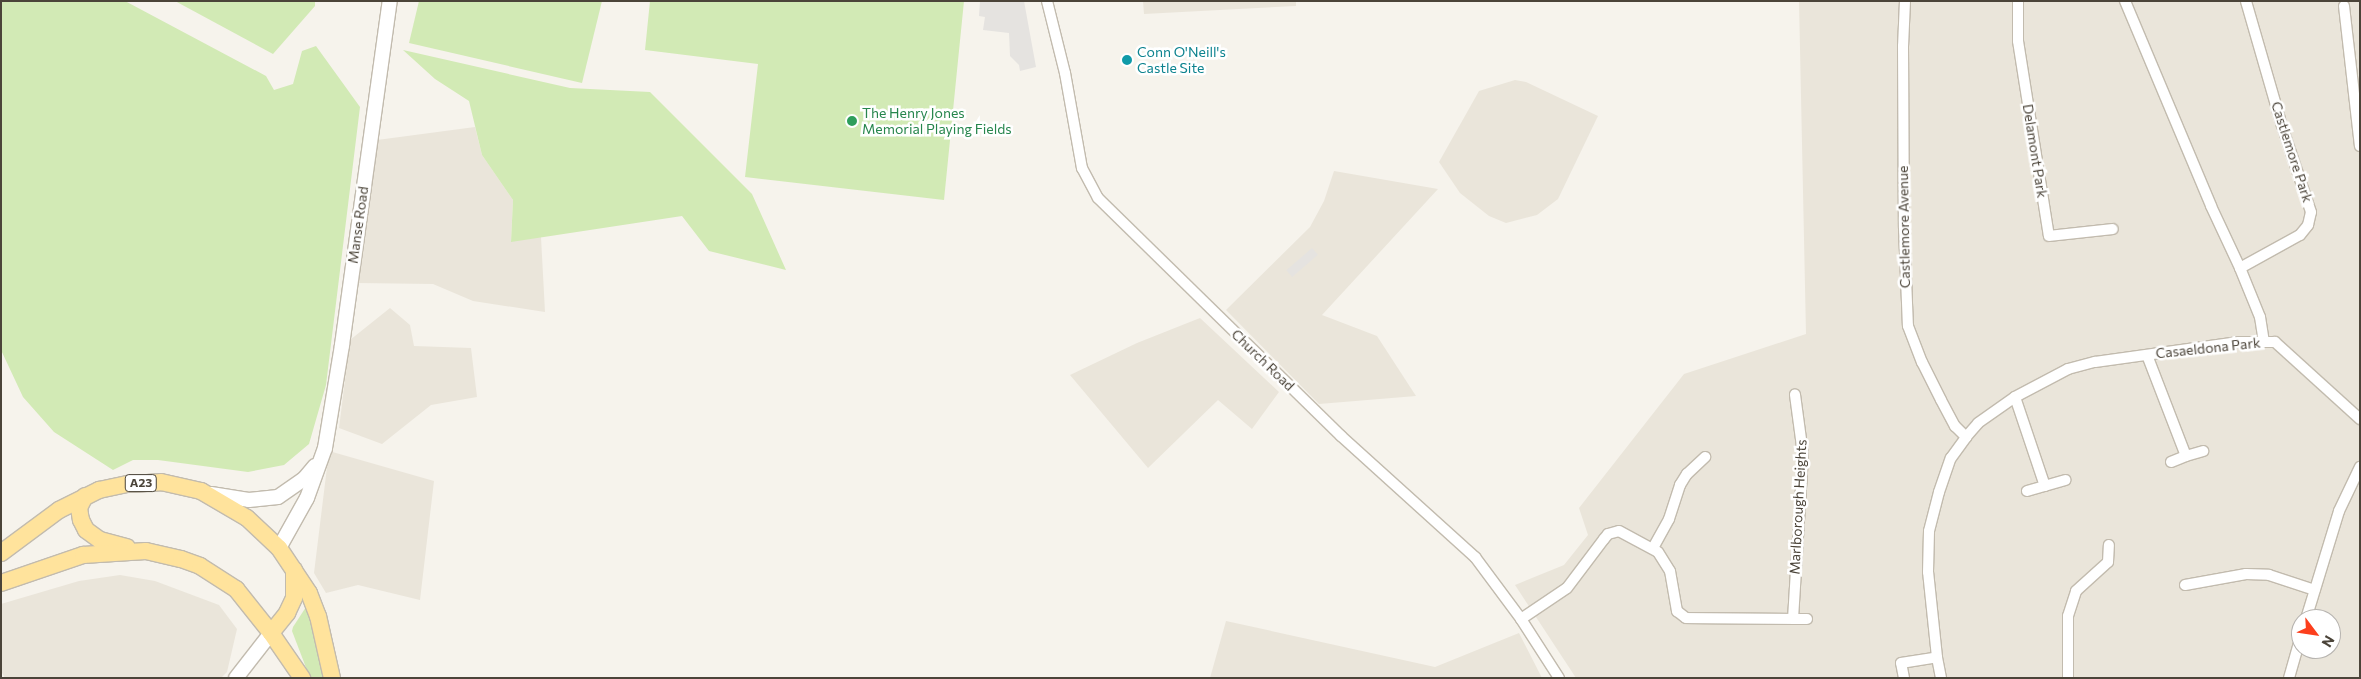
<!DOCTYPE html>
<style>
body{margin:0}
#map{position:relative;width:2361px;height:679px;overflow:hidden;background:#f6f3ec;font-family:Commissioner,sans-serif}
div>[style]{position:absolute}
.residential>*{inset:0;background:#eae5da}
.green>*{inset:0;background:#d2eab5}
.parking>*{inset:0;background:#e5e3e0;transform-origin:0 0}
.roads{filter:drop-shadow(1px 0 #c2bbae) drop-shadow(-1px 0 #c2bbae) drop-shadow(0 1px #c2bbae) drop-shadow(0 -1px #c2bbae)}
.minor>*{height:10px;margin:-5px;padding:0 5px;transform-origin:5px;border-radius:5px;background:#fff}
.tertiary>*{height:14px;margin:-7px;padding:0 7px;transform-origin:7px;border-radius:7px;background:#fff}
.primary>*{height:16px;margin:-8px;padding:0 8px;transform-origin:8px;border-radius:8px;background:#ffe39c}
.dots>*{width:14px;height:14px;translate:-50% -50%;box-sizing:border-box;border:2px solid #fff;border-radius:50%}
span{translate:-50% -50%;white-space:nowrap;text-align:center;line-height:1.15;-webkit-text-stroke:5px #fff;paint-order:stroke}
.shield-label span{padding:1px 4px;background:#fff;border:1px solid;border-radius:4px;-webkit-text-stroke-width:0}
.shield-label{font-size:12px;color:#4b4439;font-weight:700}
.culture-label{font-size:14px;color:#0d838f}
.left{translate:0 -50%;text-align:left}
.leisure-label{font-size:14px;color:#27864d}
.street-label{font-size:14px;color:#4b4439}
.frame{position:absolute;inset:0;border:2px solid #4b4439;pointer-events:none}
.north{position:absolute;left:2291px;top:609px;width:50px;height:50px;box-sizing:border-box;background:#fff;border:1px solid #b7b4b0;border-radius:50%;rotate:121deg;font-size:14px;font-weight:700;line-height:20px;text-align:center;color:#4b4439}
.north::after{content:'';display:block;margin:auto;width:18px;height:22px;background:#fc3f1d;clip-path:polygon(50% 0,100% 100%,50% 72%,0 100%)}
</style>
<div id="map">
<div class="residential">
<div style="clip-path:polygon(1143px 1px,1296px 1px,1296px 6px,1144px 14px)"></div>
<div style="clip-path:polygon(evenodd,1799px 1px,2360px 1px,2360px 678px,1576px 678px,1515px 585px,1564px 565px,1588px 535px,1579px 508px,1684px 374px,1806px 334px,1799px 1px,2301px 619px,2331px 619px,2331px 649px,2301px 649px,2301px 619px)"></div>
<div style="clip-path:polygon(1515px 80px,1526px 82px,1598px 116px,1558px 199px,1537px 215px,1506px 223px,1489px 216px,1460px 193px,1439px 162px,1479px 91px)"></div>
<div style="clip-path:polygon(475px 127px,482px 155px,513px 200px,511px 241px,541px 237px,545px 312px,473px 301px,433px 284px,357px 283px,377px 140px)"></div>
<div style="clip-path:polygon(1334px 171px,1438px 189px,1322px 315px,1377px 336px,1416px 396px,1319px 404px,1226px 310px,1310px 227px,1324px 201px)"></div>
<div style="clip-path:polygon(390px 308px,410px 325px,414px 346px,471px 348px,477px 397px,431px 405px,382px 444px,339px 428px,350px 340px)"></div>
<div style="clip-path:polygon(1200px 318px,1279px 392px,1252px 429px,1218px 400px,1148px 468px,1070px 375px,1137px 343px)"></div>
<div style="clip-path:polygon(329px 451px,434px 481px,420px 600px,358px 585px,326px 593px,314px 573px)"></div>
<div style="clip-path:polygon(120px 575px,155px 581px,219px 605px,237px 629px,227px 672px,221px 678px,5px 678px,1px 671px,1px 604px,79px 581px)"></div>
<div style="clip-path:polygon(1226px 621px,1435px 667px,1519px 633px,1542px 678px,1210px 678px)"></div>
</div>
<div class="green">
<div style="clip-path:polygon(1px 1px,125px 1px,266px 76px,274px 90px,293px 84px,302px 51px,316px 46px,360px 107px,326px 385px,309px 444px,284px 465px,248px 472px,158px 460px,133px 460px,113px 470px,54px 432px,23px 397px,1px 350px)"></div>
<div style="clip-path:polygon(175px 1px,315px 1px,315px 6px,273px 54px)"></div>
<div style="clip-path:polygon(419px 1px,602px 1px,582px 83px,409px 43px)"></div>
<div style="clip-path:polygon(650px 1px,964px 1px,944px 200px,745px 177px,758px 64px,645px 50px)"></div>
<div style="clip-path:polygon(403px 50px,570px 88px,650px 92px,752px 194px,786px 270px,709px 251px,682px 216px,511px 242px,513px 200px,482px 155px,469px 101px,435px 79px)"></div>
<div style="clip-path:polygon(306px 607px,308px 609px,326px 678px,310px 678px,292px 631px,293px 627px)"></div>
</div>
<div class="parking">
<div style="clip-path:polygon(980px 1px,1024px 1px,1036px 67px,1020px 71px,1019px 65px,1010px 56px,1009px 33px,983px 30px,985px 17px,979px 16px)"></div>
<div style="left:1312px;top:248px;width:9px;height:34px;rotate:49deg"></div>
</div>
<div class="roads">
<div class="minor">
<div style="left:1047px;top:1px;width:74px;rotate:76deg"></div>
<div style="left:1065px;top:73px;width:97px;rotate:79.9deg"></div>
<div style="left:1082px;top:168px;width:34px;rotate:62deg"></div>
<div style="left:1098px;top:198px;width:340px;rotate:44.4deg"></div>
<div style="left:1341px;top:436px;width:181px;rotate:42.1deg"></div>
<div style="left:1475px;top:557px;width:77px;rotate:53.4deg"></div>
<div style="left:1521px;top:619px;width:70px;rotate:57.2deg"></div>
<div style="left:1905px;top:1px;width:45px;rotate:92.5deg"></div>
<div style="left:1903px;top:46px;width:182px;rotate:89.7deg"></div>
<div style="left:1904px;top:228px;width:98px;rotate:87.7deg"></div>
<div style="left:1908px;top:326px;width:39px;rotate:69deg"></div>
<div style="left:1922px;top:362px;width:42px;rotate:63.4deg"></div>
<div style="left:1941px;top:400px;width:30px;rotate:62deg"></div>
<div style="left:1955px;top:426px;width:16px;rotate:45deg"></div>
<div style="left:2018px;top:1px;width:40px;rotate:90deg"></div>
<div style="left:2018px;top:41px;width:197px;rotate:81deg"></div>
<div style="left:2049px;top:236px;width:64px;rotate:-6.2deg"></div>
<div style="left:2125px;top:1px;width:222px;rotate:67.2deg"></div>
<div style="left:2211px;top:206px;width:68px;rotate:64.9deg"></div>
<div style="left:2240px;top:268px;width:53px;rotate:67.8deg"></div>
<div style="left:2260px;top:317px;width:24px;rotate:81deg"></div>
<div style="left:2344px;top:6px;width:141px;rotate:83.5deg"></div>
<div style="left:2240px;top:268px;width:68px;rotate:-28.8deg"></div>
<div style="left:2300px;top:235px;width:13px;rotate:-51deg"></div>
<div style="left:2308px;top:225px;width:13px;rotate:-77deg"></div>
<div style="left:2311px;top:212px;width:91px;rotate:-108.6deg"></div>
<div style="left:2282px;top:126px;width:130px;rotate:-106.1deg"></div>
<div style="left:2147px;top:355px;width:108px;rotate:68.9deg"></div>
<div style="left:2186px;top:456px;width:18px;rotate:-16deg"></div>
<div style="left:2015px;top:397px;width:94px;rotate:71.4deg"></div>
<div style="left:2171px;top:462px;width:16px;rotate:-22deg"></div>
<div style="left:2027px;top:491px;width:40px;rotate:-16deg"></div>
<div style="left:1653px;top:548px;width:33px;rotate:-61deg"></div>
<div style="left:1669px;top:519px;width:36px;rotate:-72deg"></div>
<div style="left:1680px;top:485px;width:13px;rotate:-58deg"></div>
<div style="left:1687px;top:474px;width:25px;rotate:-43deg"></div>
<div style="left:2185px;top:585px;width:62px;rotate:-10.2deg"></div>
<div style="left:2246px;top:574px;width:23px;rotate:2deg"></div>
<div style="left:2269px;top:575px;width:48px;rotate:18.1deg"></div>
<div style="left:1521px;top:619px;width:55px;rotate:-34deg"></div>
<div style="left:1567px;top:588px;width:61px;rotate:-52.9deg"></div>
<div style="left:1604px;top:539px;width:6px;rotate:-51deg"></div>
<div style="left:1608px;top:534px;width:11px;rotate:-15deg"></div>
<div style="left:1619px;top:531px;width:44px;rotate:28.3deg"></div>
<div style="left:1658px;top:552px;width:22px;rotate:58deg"></div>
<div style="left:1670px;top:571px;width:41px;rotate:80.1deg"></div>
<div style="left:1677px;top:611px;width:11px;rotate:38deg"></div>
<div style="left:1686px;top:618px;width:107px;rotate:0.5deg"></div>
<div style="left:1793px;top:619px;width:165px;rotate:-86.5deg"></div>
<div style="left:1803px;top:454px;width:60px;rotate:-97.7deg"></div>
<div style="left:1793px;top:619px;width:14px"></div>
<div style="left:2306px;top:619px;width:113px;rotate:-73deg"></div>
<div style="left:2339px;top:511px;width:49px;rotate:-64.5deg"></div>
<div style="left:1904px;top:678px;width:15px;rotate:-101deg"></div>
<div style="left:1901px;top:663px;width:36px;rotate:-9deg"></div>
<div style="left:1941px;top:678px;width:21px;rotate:-101deg"></div>
<div style="left:1937px;top:657px;width:85px;rotate:-96deg"></div>
<div style="left:1928px;top:572px;width:41px;rotate:-88.6deg"></div>
<div style="left:1929px;top:531px;width:40px;rotate:-75.6deg"></div>
<div style="left:1939px;top:492px;width:36px;rotate:-71deg"></div>
<div style="left:1951px;top:458px;width:26px;rotate:-54deg"></div>
<div style="left:1966px;top:437px;width:18px;rotate:-49deg"></div>
<div style="left:1978px;top:423px;width:45px;rotate:-35.1deg"></div>
<div style="left:2015px;top:397px;width:60px;rotate:-27.8deg"></div>
<div style="left:2068px;top:369px;width:28px;rotate:-15deg"></div>
<div style="left:2095px;top:362px;width:145px;rotate:-7.9deg"></div>
<div style="left:2239px;top:342px;width:36px"></div>
<div style="left:2275px;top:342px;width:115px;rotate:42.2deg"></div>
<div style="left:2068px;top:678px;width:62px;rotate:-90deg"></div>
<div style="left:2068px;top:616px;width:26px;rotate:-72deg"></div>
<div style="left:2076px;top:591px;width:43px;rotate:-42.2deg"></div>
<div style="left:2108px;top:562px;width:17px;rotate:-87deg"></div>
<div style="left:2289px;top:678px;width:44px;rotate:-74.1deg"></div>
</div>
<div class="tertiary">
<div style="left:211px;top:494px;width:38px;rotate:9deg"></div>
<div style="left:249px;top:500px;width:29px;rotate:-6deg"></div>
<div style="left:278px;top:497px;width:32px;rotate:-35deg"></div>
<div style="left:304px;top:479px;width:17px;rotate:-50deg"></div>
<div style="left:279px;top:548px;width:57px;rotate:-60.8deg"></div>
<div style="left:307px;top:498px;width:53px;rotate:-70.2deg"></div>
<div style="left:325px;top:448px;width:104px;rotate:-80.6deg"></div>
<div style="left:342px;top:345px;width:347px;rotate:-82.1deg"></div>
<div style="left:236px;top:678px;width:57px;rotate:-52.1deg"></div>
</div>
<div class="primary">
<div style="left:85px;top:496px;width:13px;rotate:117deg"></div>
<div style="left:79px;top:508px;width:12px;rotate:81deg"></div>
<div style="left:81px;top:520px;width:11px;rotate:63deg"></div>
<div style="left:86px;top:530px;width:17px;rotate:36deg"></div>
<div style="left:100px;top:540px;width:28px;rotate:15deg"></div>
<div style="left:1px;top:553px;width:72px;rotate:-36.6deg"></div>
<div style="left:59px;top:510px;width:45px;rotate:-26.6deg"></div>
<div style="left:99px;top:490px;width:30px;rotate:-12deg"></div>
<div style="left:128px;top:484px;width:33px;rotate:-3deg"></div>
<div style="left:161px;top:482px;width:41px;rotate:12.7deg"></div>
<div style="left:201px;top:491px;width:53px;rotate:30.4deg"></div>
<div style="left:247px;top:518px;width:44px;rotate:43.2deg"></div>
<div style="left:279px;top:548px;width:54px;rotate:56.3deg"></div>
<div style="left:309px;top:593px;width:25px;rotate:69deg"></div>
<div style="left:318px;top:616px;width:64px;rotate:77.3deg"></div>
<div style="left:1px;top:583px;width:87px;rotate:-18.9deg"></div>
<div style="left:83px;top:555px;width:63px;rotate:-3.6deg"></div>
<div style="left:146px;top:551px;width:36px;rotate:13deg"></div>
<div style="left:181px;top:559px;width:20px;rotate:20deg"></div>
<div style="left:200px;top:566px;width:43px;rotate:32.6deg"></div>
<div style="left:236px;top:589px;width:56px;rotate:51.5deg"></div>
<div style="left:271px;top:633px;width:55px;rotate:55.4deg"></div>
<div style="left:271px;top:633px;width:26px;rotate:-51deg"></div>
<div style="left:287px;top:613px;width:17px;rotate:-65deg"></div>
<div style="left:294px;top:598px;width:28px;rotate:-90deg"></div>
</div>
</div>
<div class="dots">
<div style="left:1127px;top:60px;background:#0f9aa8"></div>
<div style="left:852px;top:121px;background:#2e9e5b"></div>
</div>
<div class="shield-label">
<span style="left:141px;top:483px">A23</span>
</div>
<div class="culture-label">
<span class="left" style="left:1137px;top:60px">Conn O'Neill's<br>Castle Site</span>
</div>
<div class="leisure-label">
<span class="left" style="left:862px;top:121px">The Henry Jones<br>Memorial Playing Fields</span>
</div>
<div class="street-label">
<span style="left:2035px;top:151px;rotate:81deg">Delamont Park</span>
<span style="left:2292px;top:152px;rotate:72deg">Castlemore Park</span>
<span style="left:358px;top:225px;rotate:-82deg">Manse Road</span>
<span style="left:1904px;top:227px;rotate:-91deg">Castlemore Avenue</span>
<span style="left:2208px;top:348px;rotate:-6deg">Casaeldona Park</span>
<span style="left:1263px;top:360px;rotate:44deg">Church Road</span>
<span style="left:1798px;top:507px;rotate:-87deg">Marlborough Heights</span>
</div>
<div class="frame"></div>
<div class="north">N</div>
</div>
